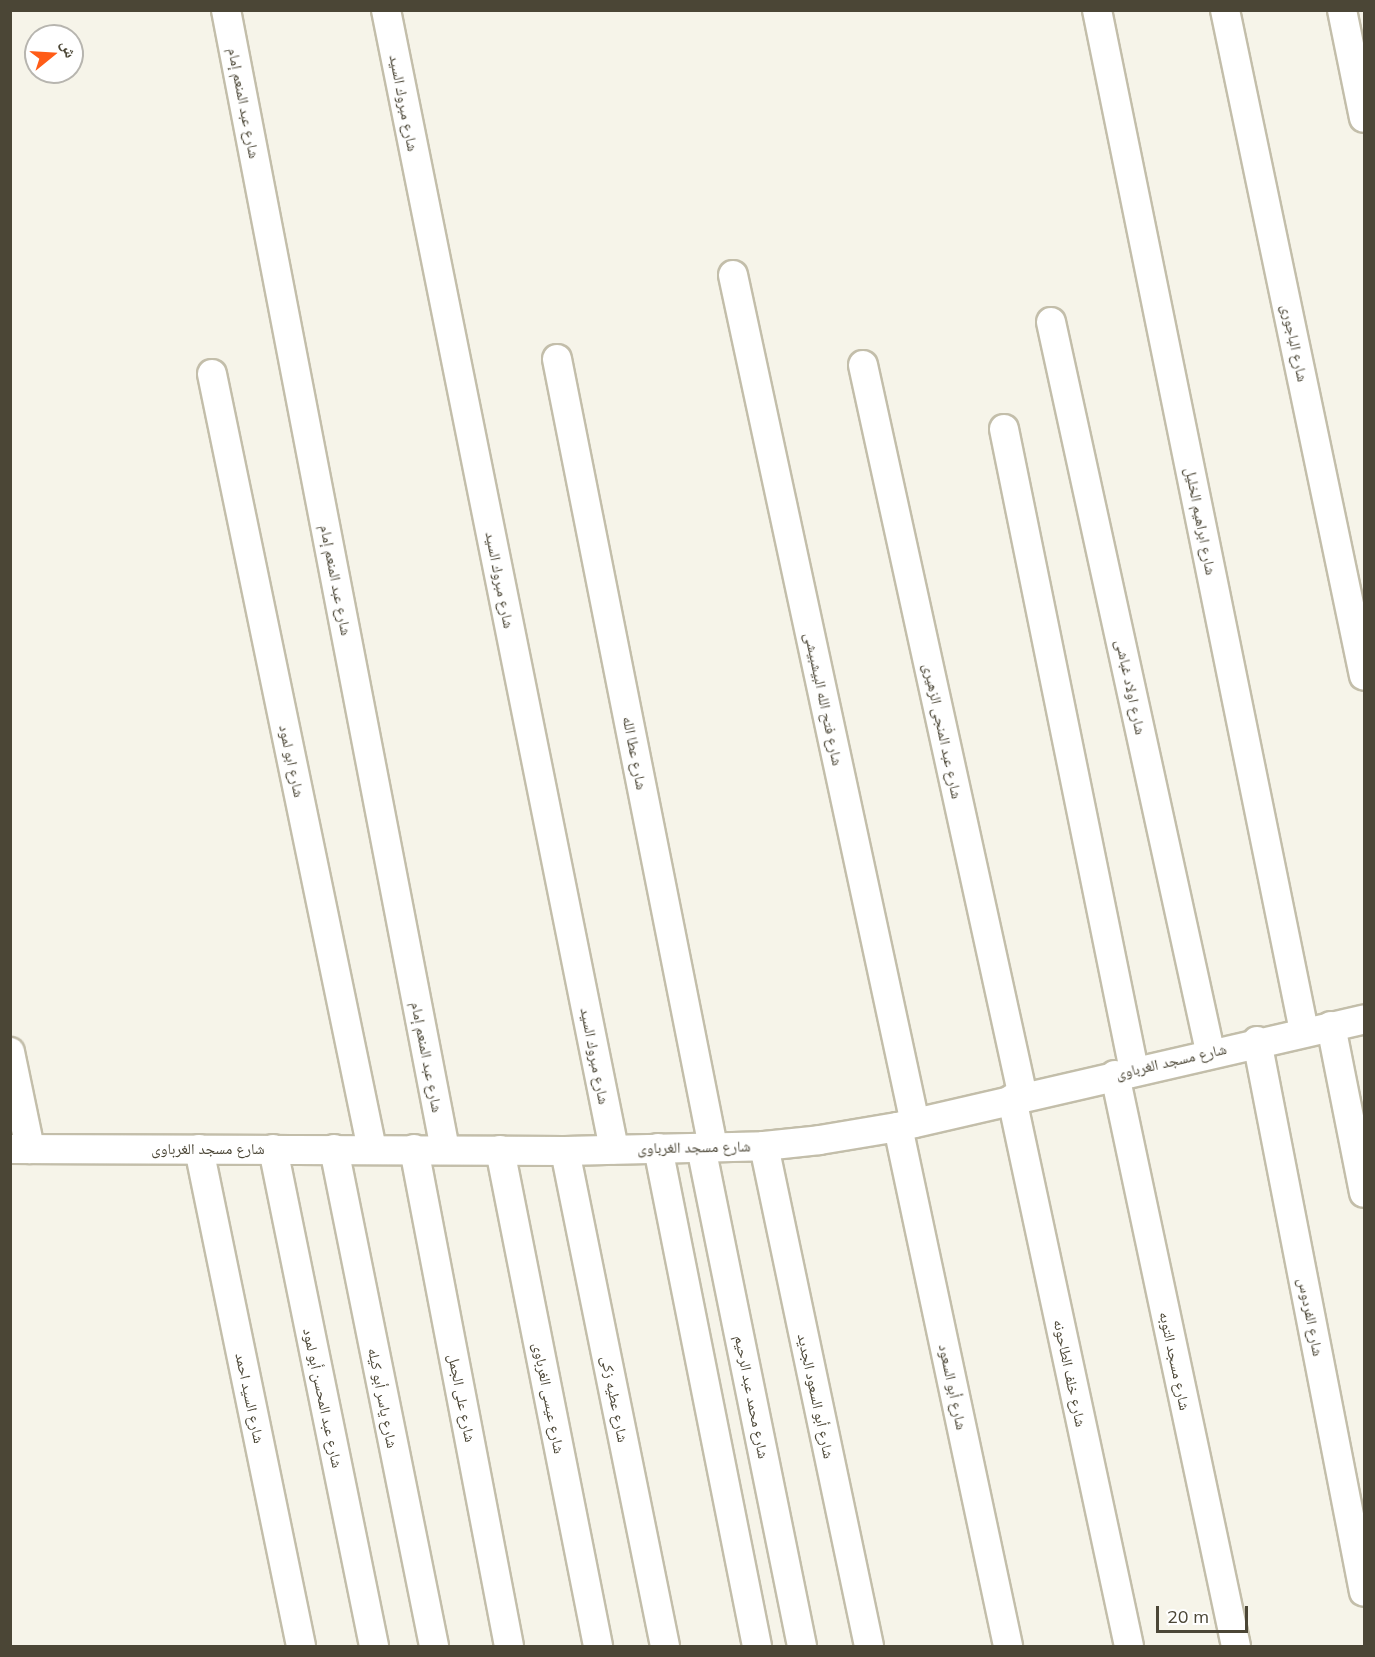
<!DOCTYPE html>
<meta charset="utf-8">
<style>
body{margin:0}
#map{position:relative;width:1375px;height:1657px;overflow:hidden;background:#f6f4e9;font-family:Mulish,"Noto Naskh Arabic",sans-serif}
div>[style]{position:absolute}
.roads{filter:drop-shadow(2px 0 #c3beaa) drop-shadow(-2px 0 #c3beaa) drop-shadow(0 2px #c3beaa) drop-shadow(0 -2px #c3beaa)}
.minor>*{height:28px;margin:-14px;padding:0 14px;transform-origin:14px;border-radius:14px;background:#fff}
span{translate:-50% -50%;white-space:nowrap;text-align:center;line-height:1.15;-webkit-text-stroke:5px #fff;paint-order:stroke}
.street-label{font-size:15px;color:#4b4636}
.frame{position:absolute;inset:0;border:12px solid #4b4636;pointer-events:none}
.north{position:absolute;left:24px;top:24px;width:60px;height:60px;box-sizing:border-box;background:#fff;border:2px solid #b7b5af;border-radius:50%;rotate:72deg;font-size:16px;font-weight:700;line-height:24px;text-align:center;color:#4b4636}
.north::after{content:'';display:block;margin:auto;width:21px;height:27px;background:#ff5c17;clip-path:polygon(50% 0,100% 100%,50% 72%,0 100%)}
.scale{position:absolute;left:1156px;top:1606px;width:92px;height:27px;box-sizing:border-box;border:3px solid #4b4636;border-top:0;padding-left:8px;font-size:18px;line-height:21px;white-space:nowrap;color:#4b4636;-webkit-text-stroke:4px #fff;paint-order:stroke}
</style>
<div id="map">
<div class="roads">
<div class="minor">
<div style="left:226px;top:10px;width:1160px;rotate:79.12deg"></div>
<div style="left:386px;top:10px;width:1162px;rotate:78.68deg"></div>
<div style="left:1097px;top:10px;width:1042px;rotate:78.54deg"></div>
<div style="left:1225px;top:10px;width:680px;rotate:78.21deg"></div>
<div style="left:1342px;top:10px;width:110px;rotate:78.5deg"></div>
<div style="left:733px;top:275px;width:867px;rotate:77.89deg"></div>
<div style="left:1051px;top:322px;width:746px;rotate:77.7deg"></div>
<div style="left:557px;top:359px;width:803px;rotate:78.8deg"></div>
<div style="left:863px;top:365px;width:749px;rotate:77.67deg"></div>
<div style="left:212px;top:374px;width:791px;rotate:78.34deg"></div>
<div style="left:1004px;top:429px;width:654px;rotate:78.54deg"></div>
<div style="left:1331px;top:1026px;width:170px;rotate:78.8deg"></div>
<div style="left:1257px;top:1041px;width:561px;rotate:79.01deg"></div>
<div style="left:10px;top:1052px;width:99px;rotate:78.3deg"></div>
<div style="left:1115px;top:1075px;width:584px;rotate:78.04deg"></div>
<div style="left:1012px;top:1099px;width:559px;rotate:77.93deg"></div>
<div style="left:898px;top:1127px;width:531px;rotate:78.03deg"></div>
<div style="left:764px;top:1146px;width:511px;rotate:78.14deg"></div>
<div style="left:701px;top:1147px;width:509px;rotate:78.56deg"></div>
<div style="left:658px;top:1148px;width:508px;rotate:78.76deg"></div>
<div style="left:10px;top:1149px;width:555px;rotate:0.21deg"></div>
<div style="left:565px;top:1151px;width:199px;rotate:-1.4deg"></div>
<div style="left:764px;top:1146px;width:56px;rotate:-6.1deg"></div>
<div style="left:820px;top:1140px;width:79px;rotate:-9.5deg"></div>
<div style="left:898px;top:1127px;width:478px;rotate:-13deg"></div>
<div style="left:199px;top:1149px;width:507px;rotate:78.4deg"></div>
<div style="left:273px;top:1149px;width:507px;rotate:78.51deg"></div>
<div style="left:334px;top:1149px;width:507px;rotate:78.62deg"></div>
<div style="left:414px;top:1149px;width:506px;rotate:79.18deg"></div>
<div style="left:500px;top:1150px;width:506px;rotate:78.82deg"></div>
<div style="left:565px;top:1151px;width:505px;rotate:78.58deg"></div>
</div>
</div>
<div class="street-label">
<span style="left:244px;top:103px;rotate:79deg">شارع عبد المنعم إمام</span>
<span style="left:404px;top:103px;rotate:79deg">شارع مبروك السيد</span>
<span style="left:1295px;top:343px;rotate:78deg">شارع الباجورى</span>
<span style="left:1201px;top:521px;rotate:79deg">شارع ابراهيم الخليل</span>
<span style="left:336px;top:580px;rotate:79deg">شارع عبد المنعم إمام</span>
<span style="left:500px;top:580px;rotate:79deg">شارع مبروك السيد</span>
<span style="left:1131px;top:687px;rotate:78deg">شارع اولاد غباشى</span>
<span style="left:824px;top:699px;rotate:78deg">شارع فتح الله البيشبيشى</span>
<span style="left:943px;top:731px;rotate:78deg">شارع عبد المنجى الزهيرى</span>
<span style="left:635px;top:753px;rotate:79deg">شارع عطا الله</span>
<span style="left:292px;top:761px;rotate:78deg">شارع ابو لمود</span>
<span style="left:595px;top:1056px;rotate:79deg">شارع مبروك السيد</span>
<span style="left:427px;top:1057px;rotate:79deg">شارع عبد المنعم إمام</span>
<span style="left:1171px;top:1061px;rotate:-13deg">شارع مسجد الغرباوى</span>
<span style="left:694px;top:1147px;rotate:-1deg">شارع مسجد الغرباوى</span>
<span style="left:208px;top:1149px">شارع مسجد الغرباوى</span>
<span style="left:1311px;top:1317px;rotate:79deg">شارع الفردوس</span>
<span style="left:1175px;top:1361px;rotate:78deg">شارع مسجد التوبه</span>
<span style="left:1070px;top:1373px;rotate:78deg">شارع خلف الطاحونه</span>
<span style="left:953px;top:1387px;rotate:78deg">شارع أبو السعود</span>
<span style="left:816px;top:1396px;rotate:78deg">شارع أبو السعود الجديد</span>
<span style="left:752px;top:1397px;rotate:79deg">شارع محمد عبد الرحيم</span>
<span style="left:250px;top:1398px;rotate:78deg">شارع السيد احمد</span>
<span style="left:323px;top:1398px;rotate:78deg">شارع عبد المحسن أبو لمود</span>
<span style="left:383px;top:1398px;rotate:79deg">شارع ياسر أبو كيله</span>
<span style="left:462px;top:1398px;rotate:79deg">شارع على الجمل</span>
<span style="left:549px;top:1398px;rotate:79deg">شارع عيسى الغرباوى</span>
<span style="left:615px;top:1399px;rotate:79deg">شارع عطيه زكى</span>
</div>
<div class="frame"></div>
<div class="north">ش</div>
<div class="scale">20 m</div>
</div>
